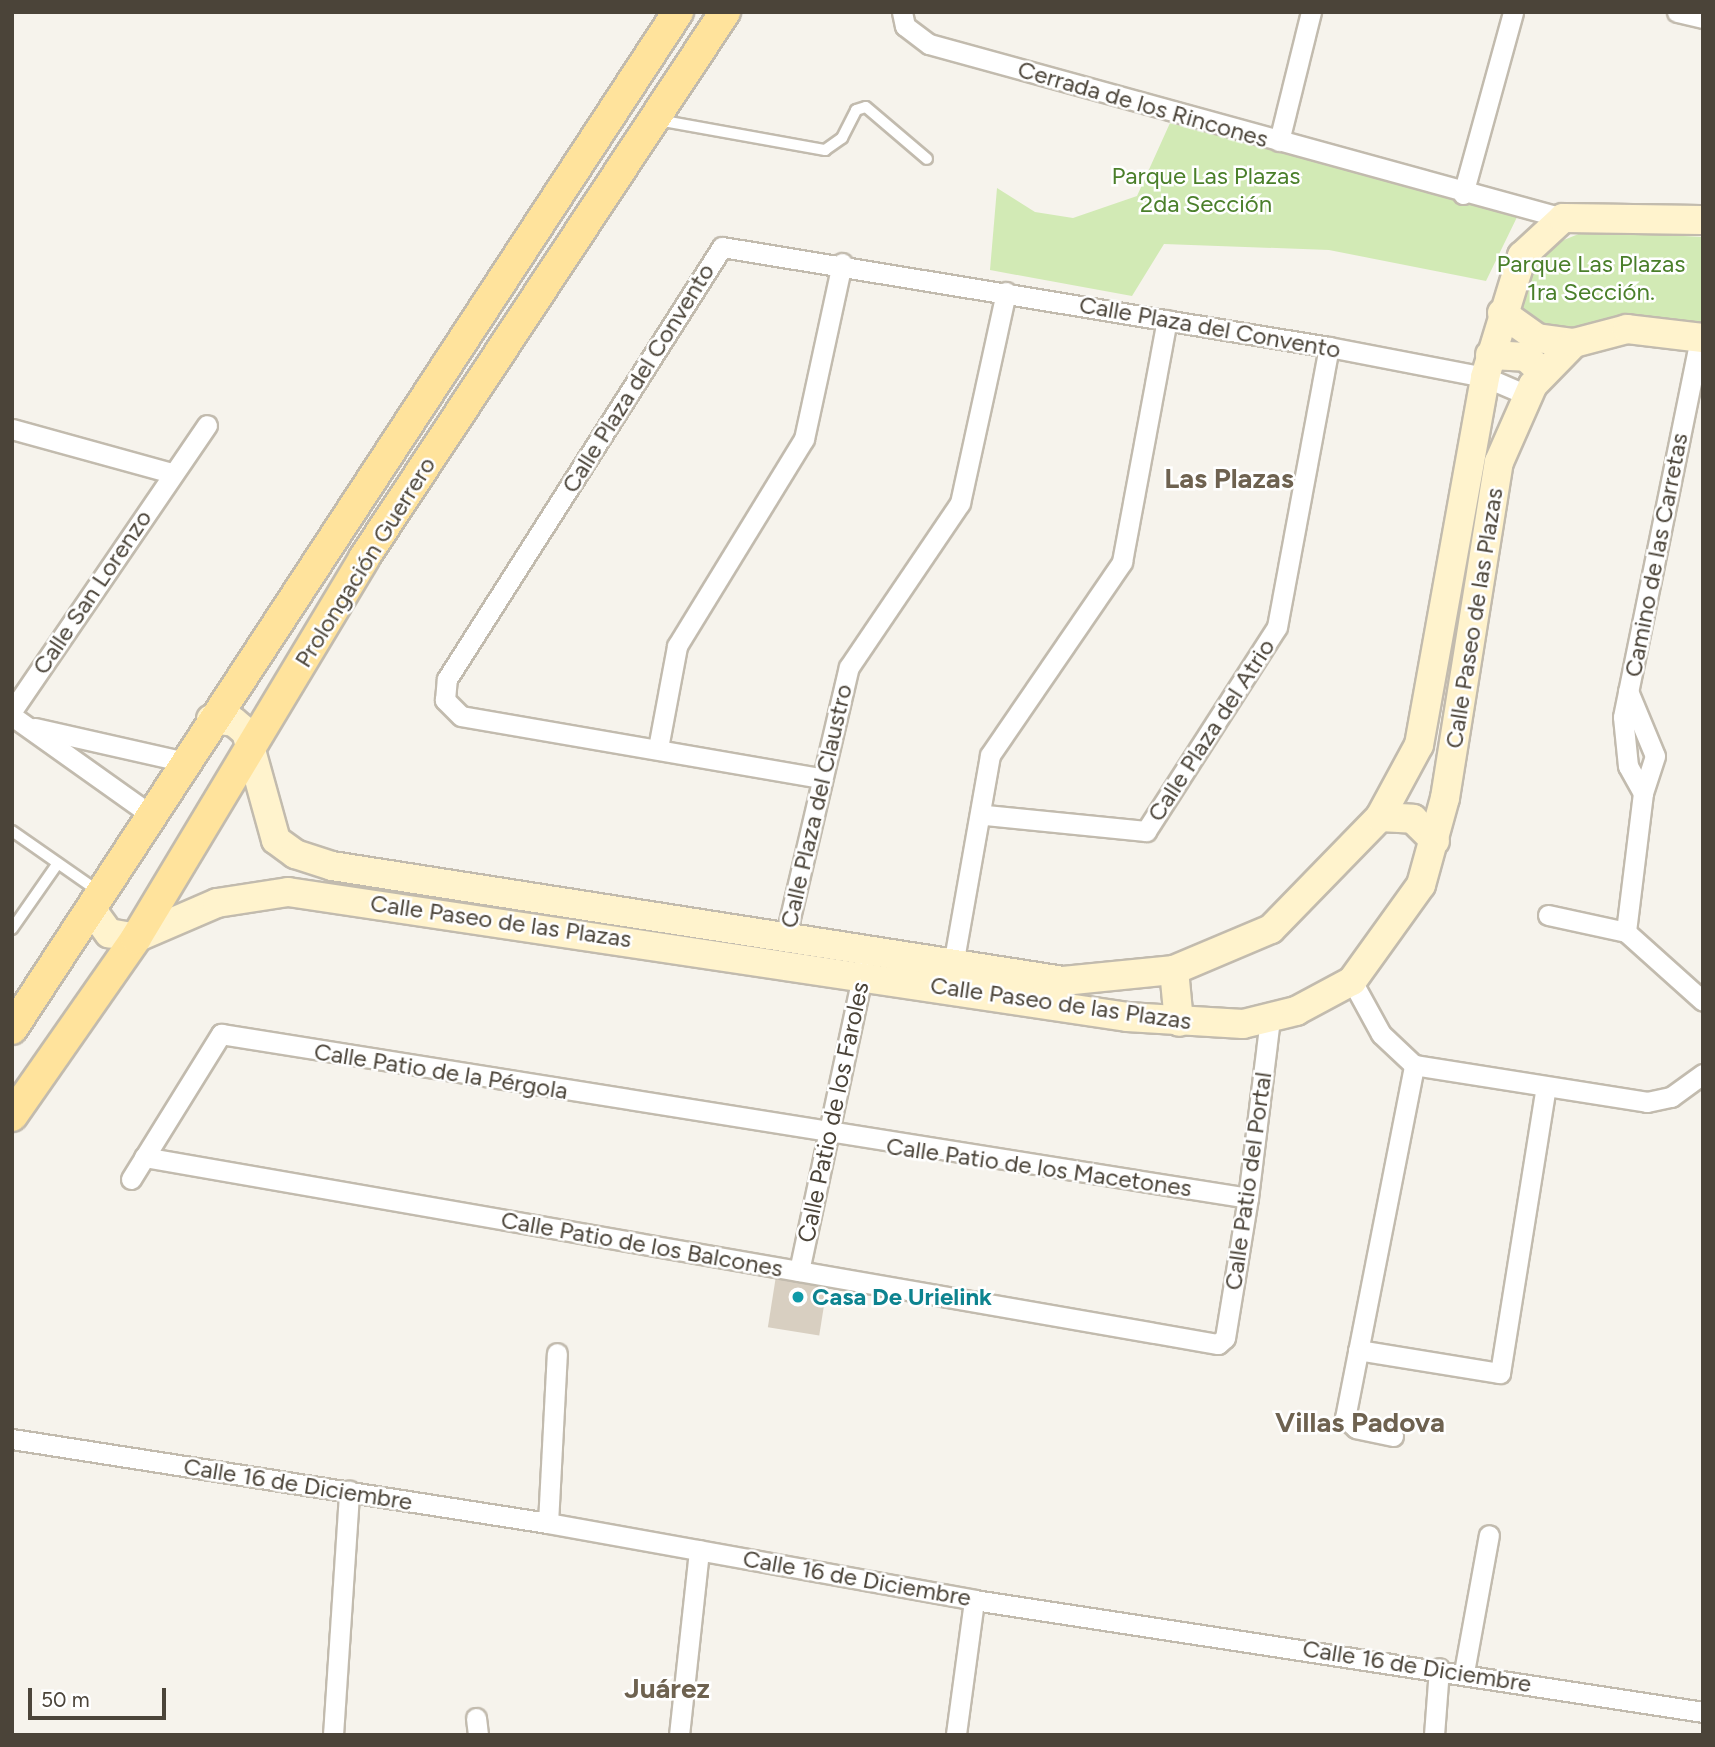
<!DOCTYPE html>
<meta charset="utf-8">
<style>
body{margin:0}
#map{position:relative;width:1715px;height:1747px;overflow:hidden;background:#f6f3ec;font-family:Figtree,sans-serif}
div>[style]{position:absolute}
.green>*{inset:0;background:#d2eab5}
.building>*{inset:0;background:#d8cfc1;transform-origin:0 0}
.roads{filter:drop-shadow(2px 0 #c2bbae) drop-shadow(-2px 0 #c2bbae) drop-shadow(0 2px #c2bbae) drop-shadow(0 -2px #c2bbae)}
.lane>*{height:10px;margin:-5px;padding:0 5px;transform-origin:5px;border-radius:5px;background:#fff}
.street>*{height:19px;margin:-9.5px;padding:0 9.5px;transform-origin:9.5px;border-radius:9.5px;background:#fff}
.secondary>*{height:28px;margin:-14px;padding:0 14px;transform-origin:14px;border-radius:14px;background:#fff3cd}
.primary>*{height:30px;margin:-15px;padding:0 15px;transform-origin:15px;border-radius:15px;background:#ffe39c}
.dots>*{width:19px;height:19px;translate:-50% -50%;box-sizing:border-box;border:4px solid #fff;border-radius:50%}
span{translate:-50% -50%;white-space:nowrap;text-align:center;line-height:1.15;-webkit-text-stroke:5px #fff;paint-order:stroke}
.street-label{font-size:24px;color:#4b4439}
.park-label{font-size:24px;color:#4a7f2a}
.culture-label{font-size:24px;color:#0d838f;font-weight:700}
.left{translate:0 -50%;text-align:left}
.quarter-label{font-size:28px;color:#6e6250;font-weight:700}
.frame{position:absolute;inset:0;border:14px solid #4b4439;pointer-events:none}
.scale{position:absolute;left:28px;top:1688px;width:138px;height:32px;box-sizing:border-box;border:4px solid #4b4439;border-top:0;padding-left:9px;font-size:21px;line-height:24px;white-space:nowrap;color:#4b4439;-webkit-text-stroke:5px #fff;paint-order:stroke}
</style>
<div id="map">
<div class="green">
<div style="clip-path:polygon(1170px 123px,1519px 213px,1486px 281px,1329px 250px,1164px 244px,1132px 296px,990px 270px,997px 188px,1035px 212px,1073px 218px,1137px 196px)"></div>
<div style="clip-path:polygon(1586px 231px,1703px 237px,1703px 325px,1631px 314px,1572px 330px,1532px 372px,1496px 360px,1518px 283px,1544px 248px)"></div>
</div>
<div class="building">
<div style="left:776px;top:1276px;width:52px;height:52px;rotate:9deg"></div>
</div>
<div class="roads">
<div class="lane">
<div style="left:658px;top:120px;width:170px;rotate:10.2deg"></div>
<div style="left:825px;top:150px;width:21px;rotate:-35deg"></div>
<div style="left:842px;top:138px;width:31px;rotate:-63deg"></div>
<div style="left:856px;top:110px;width:10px;rotate:-17deg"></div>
<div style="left:866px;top:107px;width:80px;rotate:40.4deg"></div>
<div style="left:12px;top:831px;width:105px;rotate:34.9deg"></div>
<div style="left:12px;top:929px;width:80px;rotate:-55.1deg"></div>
</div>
<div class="street">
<div style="left:902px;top:12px;width:14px;rotate:78deg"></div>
<div style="left:905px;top:26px;width:30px;rotate:37deg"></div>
<div style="left:929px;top:44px;width:657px;rotate:15.35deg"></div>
<div style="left:1677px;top:12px;width:27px;rotate:13deg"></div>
<div style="left:1279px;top:141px;width:133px;rotate:-76.1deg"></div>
<div style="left:1463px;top:194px;width:189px;rotate:-74.6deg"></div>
<div style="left:12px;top:429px;width:166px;rotate:15.4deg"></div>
<div style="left:1628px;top:691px;width:70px;rotate:67.4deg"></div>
<div style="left:1655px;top:756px;width:39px;rotate:108deg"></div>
<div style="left:1643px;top:793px;width:140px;rotate:97deg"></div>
<div style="left:1626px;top:932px;width:103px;rotate:41.9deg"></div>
<div style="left:12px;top:711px;width:346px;rotate:-55.7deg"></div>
<div style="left:12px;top:716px;width:169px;rotate:35.4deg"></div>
<div style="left:35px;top:728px;width:151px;rotate:12.7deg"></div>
<div style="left:658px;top:748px;width:104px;rotate:-79.4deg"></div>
<div style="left:677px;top:646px;width:243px;rotate:-58.5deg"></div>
<div style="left:804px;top:439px;width:180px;rotate:-77.8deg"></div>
<div style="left:820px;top:778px;width:364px;rotate:-170.2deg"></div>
<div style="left:461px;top:716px;width:23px;rotate:-135deg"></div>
<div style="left:445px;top:700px;width:21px;rotate:-85deg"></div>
<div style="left:447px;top:679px;width:512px;rotate:-57.52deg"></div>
<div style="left:722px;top:247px;width:615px;rotate:9.36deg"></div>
<div style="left:1329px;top:347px;width:159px;rotate:10.9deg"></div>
<div style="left:1485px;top:377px;width:46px;rotate:23.2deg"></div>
<div style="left:1643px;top:793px;width:31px;rotate:-119deg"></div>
<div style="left:1628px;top:766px;width:49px;rotate:-95.8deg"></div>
<div style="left:1623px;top:717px;width:388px;rotate:-78.5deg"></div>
<div style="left:985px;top:815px;width:162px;rotate:5.7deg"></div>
<div style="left:1146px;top:831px;width:242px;rotate:-57.3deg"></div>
<div style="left:1277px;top:627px;width:285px;rotate:-79.5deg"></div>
<div style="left:1548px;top:915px;width:80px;rotate:12.3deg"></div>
<div style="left:785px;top:939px;width:279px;rotate:-76.8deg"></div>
<div style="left:849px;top:667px;width:198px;rotate:-55.9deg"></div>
<div style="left:960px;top:503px;width:216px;rotate:-77.7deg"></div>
<div style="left:953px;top:965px;width:213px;rotate:-80deg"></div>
<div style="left:990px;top:755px;width:234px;rotate:-55.6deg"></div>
<div style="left:1122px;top:562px;width:246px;rotate:-79.5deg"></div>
<div style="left:1352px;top:981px;width:60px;rotate:61.3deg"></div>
<div style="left:1381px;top:1034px;width:45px;rotate:43.2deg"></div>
<div style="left:1414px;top:1065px;width:236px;rotate:9deg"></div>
<div style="left:1647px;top:1102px;width:25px;rotate:-12deg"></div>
<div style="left:1671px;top:1097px;width:39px;rotate:-36deg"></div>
<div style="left:144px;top:1157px;width:1090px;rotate:9.88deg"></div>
<div style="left:1218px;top:1344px;width:9px;rotate:-41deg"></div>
<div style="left:1225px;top:1338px;width:142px;rotate:-80.7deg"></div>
<div style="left:1248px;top:1198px;width:179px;rotate:-83deg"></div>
<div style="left:131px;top:1179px;width:171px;rotate:-58.2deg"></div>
<div style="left:221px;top:1034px;width:1040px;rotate:9.07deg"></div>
<div style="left:799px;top:1271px;width:310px;rotate:-77.9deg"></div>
<div style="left:1358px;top:1350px;width:144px;rotate:9.2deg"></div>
<div style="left:1500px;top:1373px;width:290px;rotate:-80.9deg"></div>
<div style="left:1393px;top:1436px;width:38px;rotate:-168deg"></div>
<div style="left:1356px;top:1428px;width:15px;rotate:-138deg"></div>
<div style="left:1345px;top:1418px;width:360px;rotate:-78.9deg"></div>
<div style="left:12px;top:1439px;width:543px;rotate:8.91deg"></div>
<div style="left:548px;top:1523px;width:433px;rotate:10.2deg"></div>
<div style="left:974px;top:1600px;width:738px;rotate:8.73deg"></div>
<div style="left:548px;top:1523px;width:170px;rotate:-87deg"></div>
<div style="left:1464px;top:1672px;width:139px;rotate:-79.7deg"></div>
<div style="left:476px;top:1718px;width:17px;rotate:83deg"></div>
<div style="left:956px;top:1734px;width:135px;rotate:-82.3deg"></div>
<div style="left:333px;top:1735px;width:245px;rotate:-86.2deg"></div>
<div style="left:679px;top:1735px;width:186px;rotate:-83.8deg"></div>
<div style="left:1434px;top:1735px;width:67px;rotate:-85.7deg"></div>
</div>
<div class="secondary">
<div style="left:1502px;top:313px;width:43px;rotate:35.5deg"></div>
<div style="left:1537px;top:338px;width:37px;rotate:8deg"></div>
<div style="left:1490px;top:355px;width:36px;rotate:3deg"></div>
<div style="left:1526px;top:357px;width:22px;rotate:43deg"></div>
<div style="left:211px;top:719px;width:23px;rotate:7deg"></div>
<div style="left:234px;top:722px;width:16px;rotate:40deg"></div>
<div style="left:246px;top:732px;width:112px;rotate:74.5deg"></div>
<div style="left:276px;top:840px;width:24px;rotate:36deg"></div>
<div style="left:295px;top:854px;width:39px;rotate:18deg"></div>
<div style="left:332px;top:866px;width:740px;rotate:8.94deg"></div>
<div style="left:1063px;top:981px;width:112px;rotate:-5.7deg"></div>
<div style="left:1174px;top:970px;width:105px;rotate:-22.9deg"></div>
<div style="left:1271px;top:929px;width:156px;rotate:-45.8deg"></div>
<div style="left:1380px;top:817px;width:82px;rotate:-61.6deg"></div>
<div style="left:1419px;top:745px;width:374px;rotate:-79.8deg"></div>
<div style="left:1485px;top:377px;width:127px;rotate:-73deg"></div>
<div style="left:1522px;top:256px;width:56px;rotate:-42.8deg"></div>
<div style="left:1563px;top:218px;width:140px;rotate:0.8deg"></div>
<div style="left:1380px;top:817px;width:33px;rotate:3deg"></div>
<div style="left:1413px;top:819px;width:31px;rotate:45deg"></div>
<div style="left:92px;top:910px;width:29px;rotate:54deg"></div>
<div style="left:109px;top:933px;width:27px;rotate:10deg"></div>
<div style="left:136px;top:938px;width:88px;rotate:-23.4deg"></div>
<div style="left:217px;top:903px;width:72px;rotate:-8.8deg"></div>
<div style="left:288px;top:892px;width:848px;rotate:8.47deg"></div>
<div style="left:1127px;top:1017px;width:116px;rotate:3.5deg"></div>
<div style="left:1243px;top:1024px;width:55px;rotate:-13.8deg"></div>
<div style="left:1296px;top:1011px;width:64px;rotate:-28.2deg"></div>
<div style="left:1352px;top:981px;width:118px;rotate:-54.3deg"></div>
<div style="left:1421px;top:885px;width:90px;rotate:-74.6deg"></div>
<div style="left:1445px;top:798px;width:340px;rotate:-80.9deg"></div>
<div style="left:1499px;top:462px;width:84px;rotate:-66.2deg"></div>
<div style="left:1533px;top:385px;width:59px;rotate:-45.7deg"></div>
<div style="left:1574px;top:343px;width:55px;rotate:-14.8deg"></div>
<div style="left:1627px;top:329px;width:77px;rotate:6.8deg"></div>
<div style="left:1174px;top:970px;width:52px;rotate:84.5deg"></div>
</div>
<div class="primary">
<div style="left:12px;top:1029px;width:1216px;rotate:-56.78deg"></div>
<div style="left:12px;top:1116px;width:217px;rotate:-55.1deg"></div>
<div style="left:136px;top:938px;width:443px;rotate:-59deg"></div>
<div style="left:364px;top:558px;width:655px;rotate:-56.53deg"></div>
</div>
</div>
<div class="dots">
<div style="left:798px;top:1297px;background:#0f9aa8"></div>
</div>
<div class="street-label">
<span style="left:1143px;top:104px;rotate:16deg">Cerrada de los Rincones</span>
<span style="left:1210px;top:327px;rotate:10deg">Calle Plaza del Convento</span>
<span style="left:638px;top:378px;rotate:-58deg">Calle Plaza del Convento</span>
<span style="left:1656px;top:555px;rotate:-79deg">Camino de las Carretas</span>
<span style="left:365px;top:562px;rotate:-58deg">Prolongación Guerrero</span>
<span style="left:92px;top:592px;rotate:-56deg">Calle San Lorenzo</span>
<span style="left:1474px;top:618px;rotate:-81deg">Calle Paseo de las Plazas</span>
<span style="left:1211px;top:730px;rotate:-57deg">Calle Plaza del Atrio</span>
<span style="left:816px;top:806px;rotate:-77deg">Calle Plaza del Claustro</span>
<span style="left:501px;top:921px;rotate:8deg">Calle Paseo de las Plazas</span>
<span style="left:1061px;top:1003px;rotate:8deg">Calle Paseo de las Plazas</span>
<span style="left:441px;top:1071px;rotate:9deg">Calle Patio de la Pérgola</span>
<span style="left:833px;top:1112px;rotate:-78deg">Calle Patio de los Faroles</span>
<span style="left:1039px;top:1167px;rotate:8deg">Calle Patio de los Macetones</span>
<span style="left:1248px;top:1181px;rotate:-82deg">Calle Patio del Portal</span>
<span style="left:642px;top:1244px;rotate:10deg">Calle Patio de los Balcones</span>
<span style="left:298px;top:1484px;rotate:9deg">Calle 16 de Diciembre</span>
<span style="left:857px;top:1578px;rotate:10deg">Calle 16 de Diciembre</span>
<span style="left:1417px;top:1666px;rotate:9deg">Calle 16 de Diciembre</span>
</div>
<div class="park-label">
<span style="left:1206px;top:190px">Parque Las Plazas<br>2da Sección</span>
<span style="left:1591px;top:278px">Parque Las Plazas<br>1ra Sección.</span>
</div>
<div class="culture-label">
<span class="left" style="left:812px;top:1297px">Casa De Urielink</span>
</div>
<div class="quarter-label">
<span style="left:1229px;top:478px">Las Plazas</span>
<span style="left:1360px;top:1422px">Villas Padova</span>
<span style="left:667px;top:1688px">Juárez</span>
</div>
<div class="frame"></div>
<div class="scale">50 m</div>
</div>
